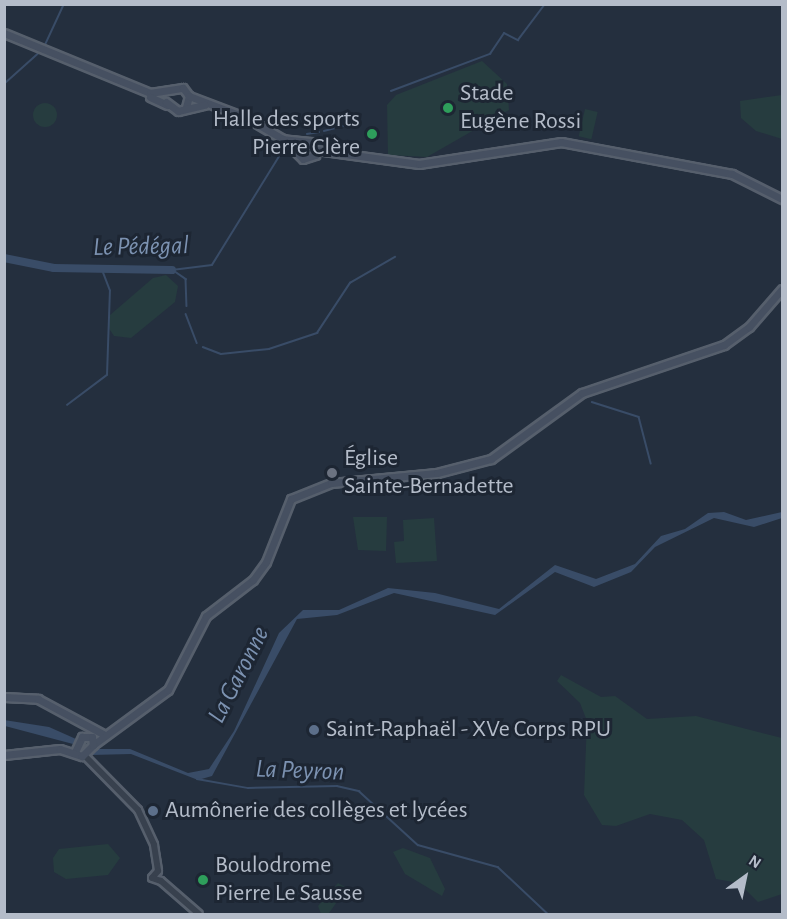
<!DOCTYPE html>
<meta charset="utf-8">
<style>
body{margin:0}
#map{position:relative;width:787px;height:919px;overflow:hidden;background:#242f3e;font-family:"Alegreya Sans",sans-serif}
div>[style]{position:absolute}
.green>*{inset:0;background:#263c3f;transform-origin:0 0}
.round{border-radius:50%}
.water>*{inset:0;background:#394c67}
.stream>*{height:1.5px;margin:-0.75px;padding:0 0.75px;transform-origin:0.75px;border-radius:0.75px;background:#394c67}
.river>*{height:8px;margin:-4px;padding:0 4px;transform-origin:4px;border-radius:4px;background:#394c67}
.roads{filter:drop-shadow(2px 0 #565f6c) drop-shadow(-2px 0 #565f6c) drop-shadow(0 2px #565f6c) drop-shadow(0 -2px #565f6c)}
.tertiary>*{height:6px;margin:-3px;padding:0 3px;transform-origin:3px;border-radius:3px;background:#38414e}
.secondary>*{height:7px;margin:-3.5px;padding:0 3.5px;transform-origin:3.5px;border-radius:3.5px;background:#465061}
.dots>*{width:16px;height:16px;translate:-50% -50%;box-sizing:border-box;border:3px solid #1d2633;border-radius:50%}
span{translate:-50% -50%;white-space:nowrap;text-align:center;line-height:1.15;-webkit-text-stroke:6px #1d2633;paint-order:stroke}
.poi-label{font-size:24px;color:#b4bcc9}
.left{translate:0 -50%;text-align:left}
.right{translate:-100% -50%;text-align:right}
.water-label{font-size:26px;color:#7c92b1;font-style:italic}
.frame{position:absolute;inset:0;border:6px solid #b4bcc9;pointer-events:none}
.north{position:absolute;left:715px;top:847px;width:60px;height:60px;-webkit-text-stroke:4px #1d2633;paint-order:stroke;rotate:33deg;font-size:16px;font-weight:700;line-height:24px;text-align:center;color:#b4bcc9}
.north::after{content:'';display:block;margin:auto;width:21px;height:27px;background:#b4bcc9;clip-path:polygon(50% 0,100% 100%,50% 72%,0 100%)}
</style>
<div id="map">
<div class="green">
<div style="clip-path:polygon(482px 61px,507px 84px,509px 110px,427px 157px,388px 155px,387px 105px,396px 95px)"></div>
<div style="clip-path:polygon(782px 95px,782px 139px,756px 131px,741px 118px,740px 101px)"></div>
<div class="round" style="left:33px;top:103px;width:24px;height:24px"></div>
<div style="left:585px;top:109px;width:13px;height:28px;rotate:13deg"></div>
<div style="clip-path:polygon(166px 275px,178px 286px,175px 302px,131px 338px,114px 336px,108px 327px,110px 315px,153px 278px)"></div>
<div style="clip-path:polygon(353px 517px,387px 517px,386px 551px,358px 550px)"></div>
<div style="clip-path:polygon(434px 518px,437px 561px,396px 563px,394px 542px,404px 541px,403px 520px)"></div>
<div style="clip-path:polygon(561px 675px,601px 697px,615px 696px,647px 719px,696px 716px,782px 738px,782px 894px,758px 902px,739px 883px,716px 879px,704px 840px,682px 820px,650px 814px,616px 826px,602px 825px,584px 795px,587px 721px,580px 703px,557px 681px)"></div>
<div style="clip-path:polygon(108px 844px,120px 858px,108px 875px,66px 879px,54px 872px,53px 858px,59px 849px)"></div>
<div style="clip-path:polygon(403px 848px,430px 858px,445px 889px,442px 896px,405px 874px,393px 852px)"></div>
<div style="clip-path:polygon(338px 883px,347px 888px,329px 913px,321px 914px,318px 906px)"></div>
</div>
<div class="water">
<div style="clip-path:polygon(724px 512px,746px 520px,782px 512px,782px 518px,754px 527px,714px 518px,655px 547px,631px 572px,594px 587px,555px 572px,495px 615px,394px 593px,337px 615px,297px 619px,212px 776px,198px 780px,131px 754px,91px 755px,96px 749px,130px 749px,188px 773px,209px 769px,234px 731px,279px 633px,303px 610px,339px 610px,388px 588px,435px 593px,499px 609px,555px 565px,596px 579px,635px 564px,661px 536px,685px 529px,708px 513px)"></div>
<div style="clip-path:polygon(4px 720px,49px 727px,76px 739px,73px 744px,5px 726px)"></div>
</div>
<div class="stream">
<div style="left:44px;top:47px;width:47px;rotate:-65.1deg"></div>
<div style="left:4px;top:84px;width:50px;rotate:-41.7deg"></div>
<div style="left:391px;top:91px;width:106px;rotate:-20.5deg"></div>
<div style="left:490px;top:54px;width:25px;rotate:-56deg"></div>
<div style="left:504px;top:33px;width:16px;rotate:27deg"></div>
<div style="left:518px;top:40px;width:45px;rotate:-53.1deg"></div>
<div style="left:324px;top:131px;width:23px;rotate:-15deg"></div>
<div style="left:307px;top:134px;width:12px;rotate:-9deg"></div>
<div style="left:172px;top:270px;width:40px;rotate:-7.1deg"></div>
<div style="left:212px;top:265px;width:139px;rotate:-58.3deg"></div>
<div style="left:173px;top:270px;width:16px;rotate:35deg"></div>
<div style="left:186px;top:279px;width:27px;rotate:88deg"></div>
<div style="left:186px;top:314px;width:31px;rotate:69deg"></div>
<div style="left:203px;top:347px;width:19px;rotate:21deg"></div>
<div style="left:221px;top:354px;width:48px;rotate:-5.9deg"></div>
<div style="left:269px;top:349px;width:51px;rotate:-18.4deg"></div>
<div style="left:317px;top:333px;width:60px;rotate:-56.6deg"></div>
<div style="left:350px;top:283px;width:52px;rotate:-30deg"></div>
<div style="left:592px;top:402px;width:49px;rotate:17.7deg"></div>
<div style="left:639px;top:417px;width:48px;rotate:75.4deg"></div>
<div style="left:67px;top:405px;width:50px;rotate:-36.9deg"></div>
<div style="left:107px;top:375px;width:84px;rotate:-88deg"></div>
<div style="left:110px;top:291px;width:22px;rotate:-111deg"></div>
<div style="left:197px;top:779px;width:52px;rotate:10deg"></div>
<div style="left:248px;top:788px;width:89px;rotate:-1.3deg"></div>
<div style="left:337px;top:786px;width:23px;rotate:13deg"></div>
<div style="left:359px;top:791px;width:80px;rotate:42.5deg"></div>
<div style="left:418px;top:845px;width:83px;rotate:15.4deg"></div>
<div style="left:498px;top:867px;width:69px;rotate:43.2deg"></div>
</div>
<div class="river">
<div style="left:4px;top:258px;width:51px;rotate:11.3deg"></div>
<div style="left:54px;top:268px;width:118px;rotate:1deg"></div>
</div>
<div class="roads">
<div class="tertiary">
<div style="left:84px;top:755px;width:77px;rotate:45.5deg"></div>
<div style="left:138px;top:810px;width:38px;rotate:65deg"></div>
<div style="left:154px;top:845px;width:26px;rotate:81deg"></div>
<div style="left:158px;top:871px;width:9px;rotate:131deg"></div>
<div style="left:152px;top:878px;width:9px;rotate:18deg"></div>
<div style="left:161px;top:881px;width:50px;rotate:41deg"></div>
</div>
<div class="secondary">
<div style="left:4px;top:33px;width:158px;rotate:22.3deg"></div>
<div style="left:150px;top:93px;width:33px;rotate:-9deg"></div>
<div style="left:183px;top:88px;width:10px;rotate:53deg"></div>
<div style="left:189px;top:96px;width:11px;rotate:105deg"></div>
<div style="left:189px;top:96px;width:62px;rotate:20.8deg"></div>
<div style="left:247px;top:118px;width:42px;rotate:30.3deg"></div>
<div style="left:283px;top:139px;width:28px;rotate:45deg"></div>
<div style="left:303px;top:159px;width:13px;rotate:-18deg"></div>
<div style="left:315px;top:155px;width:14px;rotate:-111deg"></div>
<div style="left:310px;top:142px;width:27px;rotate:-174deg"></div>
<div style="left:150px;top:97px;width:19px;rotate:25deg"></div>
<div style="left:166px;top:102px;width:15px;rotate:37deg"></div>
<div style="left:178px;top:111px;width:27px;rotate:-13deg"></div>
<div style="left:316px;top:150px;width:104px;rotate:7.7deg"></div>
<div style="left:419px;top:164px;width:144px;rotate:-8.8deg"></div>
<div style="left:561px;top:142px;width:174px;rotate:10.6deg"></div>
<div style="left:732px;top:174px;width:56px;rotate:26.6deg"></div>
<div style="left:4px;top:697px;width:34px;rotate:3deg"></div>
<div style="left:38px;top:699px;width:74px;rotate:28.3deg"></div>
<div style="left:93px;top:745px;width:93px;rotate:-36.3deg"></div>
<div style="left:168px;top:690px;width:83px;rotate:-62.8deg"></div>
<div style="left:206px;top:616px;width:59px;rotate:-37.5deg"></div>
<div style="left:253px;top:580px;width:22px;rotate:-54deg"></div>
<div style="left:266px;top:562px;width:68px;rotate:-68.4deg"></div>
<div style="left:291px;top:499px;width:43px;rotate:-21.8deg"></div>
<div style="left:331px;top:483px;width:106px;rotate:-5.4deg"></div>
<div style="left:437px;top:473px;width:56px;rotate:-14.5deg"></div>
<div style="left:491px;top:459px;width:112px;rotate:-36deg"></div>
<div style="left:582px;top:393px;width:150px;rotate:-18.7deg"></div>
<div style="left:724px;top:345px;width:31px;rotate:-36deg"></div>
<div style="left:749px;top:327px;width:50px;rotate:-49deg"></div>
<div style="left:75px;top:752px;width:17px;rotate:-65deg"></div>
<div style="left:82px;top:737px;width:10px"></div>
<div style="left:4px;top:755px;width:56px;rotate:-6.1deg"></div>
<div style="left:60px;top:749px;width:23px;rotate:18deg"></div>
<div style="left:82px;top:756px;width:16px;rotate:-45deg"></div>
<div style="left:93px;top:745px;width:8px;rotate:-97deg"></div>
</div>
</div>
<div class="dots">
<div style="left:448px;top:108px;background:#2e9e5b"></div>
<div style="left:372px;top:134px;background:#2e9e5b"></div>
<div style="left:332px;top:473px;background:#6b7280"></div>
<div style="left:314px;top:730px;background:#5c6f8a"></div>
<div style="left:153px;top:811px;background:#5c6f8a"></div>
<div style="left:203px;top:880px;background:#2e9e5b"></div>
</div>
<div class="poi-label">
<span class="left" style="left:460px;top:108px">Stade<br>Eugène Rossi</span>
<span class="right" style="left:360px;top:134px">Halle des sports<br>Pierre Clère</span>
<span class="left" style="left:344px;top:473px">Église<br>Sainte-Bernadette</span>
<span class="left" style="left:326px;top:730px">Saint-Raphaël - XVe Corps RPU</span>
<span class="left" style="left:165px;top:811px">Aumônerie des collèges et lycées</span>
<span class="left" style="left:215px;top:880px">Boulodrome<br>Pierre Le Sausse</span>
</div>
<div class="water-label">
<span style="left:141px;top:247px;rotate:-1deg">Le Pédégal</span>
<span style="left:239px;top:675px;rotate:-63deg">La Garonne</span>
<span style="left:300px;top:771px;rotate:2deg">La Peyron</span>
</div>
<div class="frame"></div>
<div class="north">N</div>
</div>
